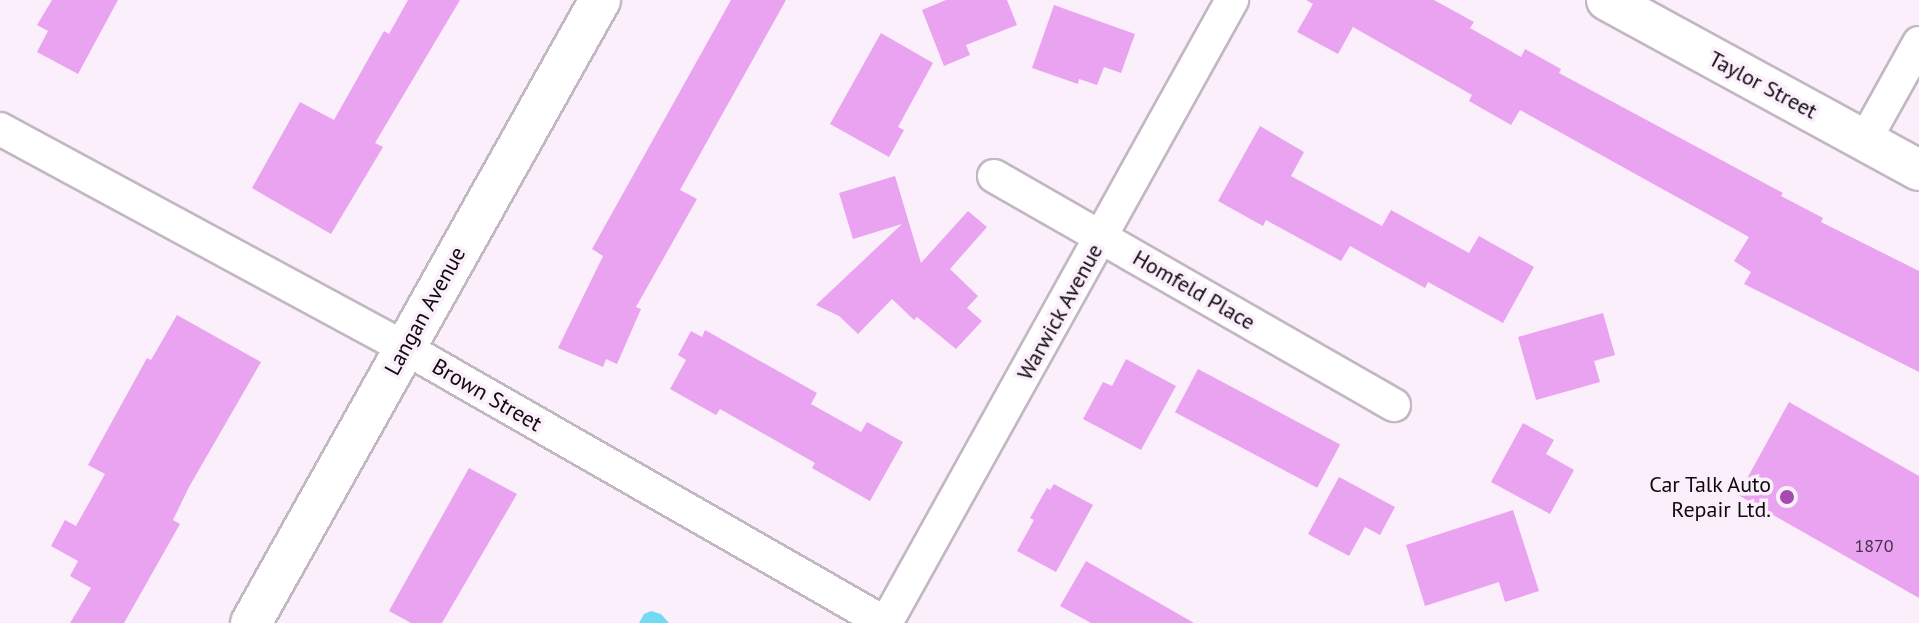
<!DOCTYPE html>
<style>
body{margin:0}
#map{position:relative;width:1919px;height:623px;overflow:hidden;background:#fbeffc;font-family:"PT Sans",sans-serif}
div>[style]{position:absolute}
.water>*{inset:0;background:#73daf6}
.building>*{inset:0;background:#e9a3f1;transform-origin:0 0}
.roads{filter:drop-shadow(2px 0 #c2b7c3) drop-shadow(-2px 0 #c2b7c3) drop-shadow(0 2px #c2b7c3) drop-shadow(0 -2px #c2b7c3)}
.minor>*{height:32px;margin:-16px;padding:0 16px;transform-origin:16px;border-radius:16px;background:#fff}
.tertiary>*{height:40px;margin:-20px;padding:0 20px;transform-origin:20px;border-radius:20px;background:#fff}
.dots>*{width:22px;height:22px;translate:-50% -50%;box-sizing:border-box;border:4px solid #fbeffc;border-radius:50%}
span{translate:-50% -50%;white-space:nowrap;text-align:center;line-height:1.15;-webkit-text-stroke:7px #fbeffc;paint-order:stroke}
.number-label{font-size:18px;color:#453047}
.number-label span{-webkit-text-stroke-width:0}
.street-label{font-size:22px;color:#0e0a0e}
.poi-label{font-size:22px;color:#0e0a0e}
.right{translate:-100% -50%;text-align:right}
</style>
<div id="map">
<div class="water">
<div style="clip-path:polygon(651px 611px,661px 614px,669px 623px,639px 623px,644px 614px)"></div>
</div>
<div class="building">
<div style="clip-path:polygon(52px 0,118px 0,78px 74px,37px 52px,48px 31px,37px 25px)"></div>
<div style="clip-path:polygon(408px 0,460px 0,375px 143px,383px 147px,331px 234px,252px 188px,300px 102px,334px 120px,384px 31px,389px 34px)"></div>
<div style="clip-path:polygon(731px 0,786px 0,680px 190px,697px 199px,636px 307px,641px 309px,617px 364px,606px 359px,603px 367px,558px 348px,603px 256px,592px 249px)"></div>
<div style="clip-path:polygon(946px 0,1007px 0,1017px 25px,966px 45px,970px 55px,944px 66px,922px 10px)"></div>
<div style="clip-path:polygon(1306px 0,1434px 0,1474px 22px,1470px 28px,1521px 57px,1525px 49px,1561px 69px,1559px 73px,1783px 193px,1781px 196px,1823px 218px,1821px 222px,1919px 271px,1919px 372px,1744px 284px,1751px 272px,1734px 261px,1749px 237px,1520px 110px,1511px 125px,1469px 101px,1472px 95px,1353px 27px,1338px 54px,1297px 32px,1313px 4px)"></div>
<div style="clip-path:polygon(1054px 5px,1135px 34px,1121px 73px,1104px 67px,1097px 85px,1079px 79px,1078px 84px,1032px 68px)"></div>
<div style="clip-path:polygon(881px 33px,933px 63px,898px 127px,904px 130px,889px 157px,830px 124px)"></div>
<div style="clip-path:polygon(1260px 126px,1304px 152px,1291px 176px,1382px 226px,1391px 210px,1469px 253px,1479px 236px,1534px 267px,1503px 323px,1428px 282px,1425px 288px,1350px 246px,1341px 261px,1266px 220px,1263px 226px,1218px 201px)"></div>
<div style="clip-path:polygon(895px 176px,921px 263px,968px 211px,987px 227px,950px 269px,978px 296px,967px 308px,982px 321px,956px 349px,917px 317px,914px 320px,892px 299px,858px 334px,839px 316px,816px 305px,902px 224px,853px 239px,839px 193px)"></div>
<div style="clip-path:polygon(1603px 313px,1615px 355px,1594px 361px,1600px 382px,1536px 400px,1518px 337px)"></div>
<div style="clip-path:polygon(177px 315px,261px 362px,189px 487px,173px 520px,180px 524px,124px 623px,70px 623px,91px 588px,70px 576px,78px 561px,51px 546px,65px 520px,76px 526px,105px 474px,88px 465px,147px 358px,151px 360px)"></div>
<div style="clip-path:polygon(705px 330px,817px 393px,811px 404px,861px 432px,867px 422px,903px 442px,870px 501px,812px 468px,815px 463px,720px 409px,716px 415px,670px 389px,686px 360px,678px 355px,691px 331px,702px 337px)"></div>
<div style="clip-path:polygon(1126px 359px,1176px 386px,1141px 450px,1083px 419px,1103px 382px,1112px 386px)"></div>
<div style="left:1198px;top:369px;width:161px;height:49px;rotate:28deg"></div>
<div style="clip-path:polygon(1789px 402px,1919px 476px,1919px 598px,1738px 495px)"></div>
<div style="clip-path:polygon(1523px 423px,1554px 440px,1546px 454px,1574px 470px,1550px 514px,1491px 482px)"></div>
<div style="clip-path:polygon(469px 468px,517px 494px,442px 623px,411px 623px,389px 611px)"></div>
<div style="clip-path:polygon(1339px 477px,1395px 507px,1380px 535px,1365px 527px,1349px 556px,1308px 534px)"></div>
<div style="clip-path:polygon(1054px 484px,1093px 505px,1056px 572px,1017px 551px,1034px 520px,1030px 518px,1047px 488px,1050px 490px)"></div>
<div style="clip-path:polygon(1513px 510px,1539px 591px,1505px 602px,1499px 582px,1425px 606px,1406px 545px)"></div>
<div style="clip-path:polygon(1086px 561px,1194px 623px,1091px 623px,1060px 606px)"></div>
</div>
<div class="roads">
<div class="minor">
<div style="left:0;top:129px;width:460px;rotate:28.4deg"></div>
<div style="left:405px;top:348px;width:553px;rotate:29.81deg"></div>
<div style="left:1865px;top:140px;width:111px;rotate:-60.9deg"></div>
<div style="left:994px;top:176px;width:461px;rotate:29.8deg"></div>
<div style="left:886px;top:623px;width:713px;rotate:-60.95deg"></div>
</div>
<div class="tertiary">
<div style="left:1607px;top:0;width:355px;rotate:28.6deg"></div>
<div style="left:251px;top:623px;width:714px;rotate:-60.74deg"></div>
</div>
</div>
<div class="dots">
<div style="left:1787px;top:497px;background:#a848b1"></div>
</div>
<div class="number-label">
<span style="left:1874px;top:546px">1870</span>
</div>
<div class="street-label">
<span style="left:1763px;top:85px;rotate:28deg">Taylor Street</span>
<span style="left:1194px;top:290px;rotate:30deg">Homfeld Place</span>
<span style="left:425px;top:311px;rotate:-61deg">Langan Avenue</span>
<span style="left:1060px;top:312px;rotate:-61deg">Warwick Avenue</span>
<span style="left:487px;top:395px;rotate:30deg">Brown Street</span>
</div>
<div class="poi-label">
<span class="right" style="left:1771px;top:497px">Car Talk Auto<br>Repair Ltd.</span>
</div>
</div>
